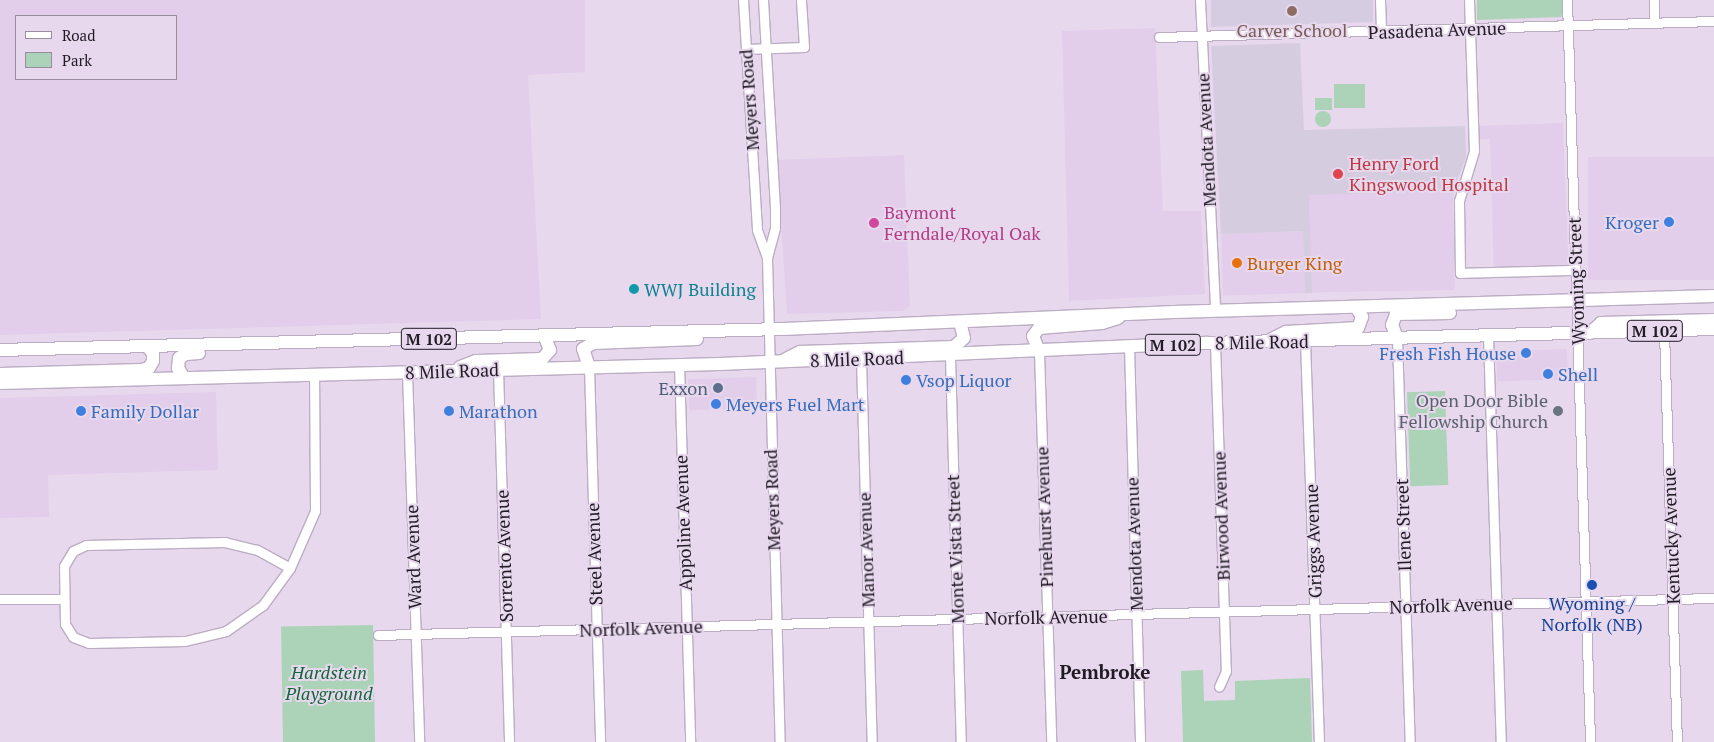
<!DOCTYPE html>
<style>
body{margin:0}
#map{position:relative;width:1714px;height:742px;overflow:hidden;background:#e7d8ee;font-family:"PT Serif",serif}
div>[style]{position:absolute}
.built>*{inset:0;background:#e2ceeb;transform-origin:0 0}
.education>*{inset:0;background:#d5cce1}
.medical>*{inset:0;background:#d6cce0}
.green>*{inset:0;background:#acd3b7;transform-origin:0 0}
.round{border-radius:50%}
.roads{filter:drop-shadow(1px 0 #bcadc3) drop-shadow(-1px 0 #bcadc3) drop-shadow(0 1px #bcadc3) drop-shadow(0 -1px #bcadc3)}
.minor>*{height:9px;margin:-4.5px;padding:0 4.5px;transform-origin:4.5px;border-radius:4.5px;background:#fff}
.highway>*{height:12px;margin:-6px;padding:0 6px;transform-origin:6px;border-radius:6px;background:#fff}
.dots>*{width:14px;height:14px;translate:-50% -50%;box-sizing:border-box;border:2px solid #e7d8ee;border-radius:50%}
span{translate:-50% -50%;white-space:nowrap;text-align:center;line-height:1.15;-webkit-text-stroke:4px #e7d8ee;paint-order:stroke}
.shield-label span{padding:1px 4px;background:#e7d8ee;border:1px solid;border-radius:4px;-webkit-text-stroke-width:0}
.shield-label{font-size:16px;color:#211c24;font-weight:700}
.education-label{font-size:18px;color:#785e54}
.street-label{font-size:18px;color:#211c24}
.health-label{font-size:18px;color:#be3a42}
.left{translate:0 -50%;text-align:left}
.hotel-label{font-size:18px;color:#b23c85}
.shop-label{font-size:18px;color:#366cbe}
.right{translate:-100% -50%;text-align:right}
.food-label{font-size:18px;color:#c56008}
.culture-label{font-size:18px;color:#0d838f}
.service-label{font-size:18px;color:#4e5e75}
.worship-label{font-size:18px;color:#5b616d}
.transit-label{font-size:18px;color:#164399}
.park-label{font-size:18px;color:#126638;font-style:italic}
.neighbourhood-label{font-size:19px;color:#211c24;font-weight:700}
.legend{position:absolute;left:15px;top:15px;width:162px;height:65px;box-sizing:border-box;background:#e7d8ee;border:1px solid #988d9d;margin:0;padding:6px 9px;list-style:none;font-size:15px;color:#211c24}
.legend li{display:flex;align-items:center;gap:10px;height:25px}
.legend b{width:25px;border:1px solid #988d9d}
</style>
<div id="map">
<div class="built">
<div style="clip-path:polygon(evenodd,0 0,585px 0,585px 72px,528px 75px,541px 319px,0 335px,0 0,176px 16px,176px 79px,16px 79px,16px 16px,176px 16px)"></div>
<div style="clip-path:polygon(1155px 28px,1163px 211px,1201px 211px,1205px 294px,1069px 301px,1062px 31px)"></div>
<div style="clip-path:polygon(1563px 123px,1569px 276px,1494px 277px,1490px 139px,1478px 139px,1478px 126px)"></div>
<div style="clip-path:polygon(904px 155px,910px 306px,903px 311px,787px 314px,777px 160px)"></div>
<div style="left:1714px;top:157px;width:123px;height:126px;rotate:90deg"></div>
<div style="left:1453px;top:191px;width:99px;height:144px;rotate:89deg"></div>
<div style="left:1303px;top:231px;width:62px;height:82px;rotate:88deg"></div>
<div style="left:1567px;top:349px;width:30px;height:71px;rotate:88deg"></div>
<div style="left:756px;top:377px;width:31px;height:68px;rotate:88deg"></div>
<div style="clip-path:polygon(216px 392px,218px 470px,48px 475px,49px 517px,0 518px,0 398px)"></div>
</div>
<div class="education">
<div style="clip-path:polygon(1211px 0,1373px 0,1373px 22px,1211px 27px)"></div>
</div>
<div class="medical">
<div style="clip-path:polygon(1300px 43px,1304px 130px,1465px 126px,1466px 157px,1453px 191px,1309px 195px,1312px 293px,1305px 293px,1303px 231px,1221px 234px,1211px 46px)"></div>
</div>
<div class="green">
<div style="clip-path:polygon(1477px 0,1562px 0,1562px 14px,1561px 17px,1477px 20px)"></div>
<div style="left:1365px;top:84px;width:24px;height:31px;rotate:90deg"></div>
<div style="left:1315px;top:98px;width:17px;height:12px"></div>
<div class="round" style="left:1315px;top:111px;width:16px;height:16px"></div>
<div style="left:1445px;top:391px;width:94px;height:38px;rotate:88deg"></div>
<div style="left:373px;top:625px;width:117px;height:92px;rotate:89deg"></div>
<div style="clip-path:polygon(1203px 670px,1204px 701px,1235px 700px,1235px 681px,1310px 678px,1312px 742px,1183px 742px,1181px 671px)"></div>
</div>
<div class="roads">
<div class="minor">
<div style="left:743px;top:0;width:230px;rotate:86.5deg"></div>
<div style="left:757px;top:230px;width:30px;rotate:70deg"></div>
<div style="left:763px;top:0;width:208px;rotate:86.7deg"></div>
<div style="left:775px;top:208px;width:20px;rotate:90deg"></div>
<div style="left:775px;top:228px;width:31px;rotate:105deg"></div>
<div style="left:767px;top:258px;width:484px;rotate:88.5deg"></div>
<div style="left:1200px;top:0;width:310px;rotate:87.2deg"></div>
<div style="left:1380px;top:0;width:31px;rotate:88deg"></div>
<div style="left:1469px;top:0;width:151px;rotate:88.1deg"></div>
<div style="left:1474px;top:151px;width:52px;rotate:106.7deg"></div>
<div style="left:1459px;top:201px;width:72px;rotate:89.2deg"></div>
<div style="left:1460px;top:273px;width:115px;rotate:-1.5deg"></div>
<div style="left:1567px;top:0;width:742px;rotate:88.22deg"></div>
<div style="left:1654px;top:0;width:23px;rotate:90deg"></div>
<div style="left:1159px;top:37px;width:555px;rotate:-1.65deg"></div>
<div style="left:746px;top:49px;width:58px;rotate:-2deg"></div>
<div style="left:804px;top:47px;width:47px;rotate:-93.7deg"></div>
<div style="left:1664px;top:331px;width:411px;rotate:88.2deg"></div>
<div style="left:1488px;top:336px;width:406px;rotate:88.2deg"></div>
<div style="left:1397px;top:338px;width:404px;rotate:88.2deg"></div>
<div style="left:1305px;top:341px;width:401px;rotate:88deg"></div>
<div style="left:1215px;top:343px;width:328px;rotate:88.1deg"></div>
<div style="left:1226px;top:671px;width:17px;rotate:114deg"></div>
<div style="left:1129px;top:346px;width:396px;rotate:88.4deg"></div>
<div style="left:1039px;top:351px;width:391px;rotate:88.2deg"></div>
<div style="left:950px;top:356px;width:386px;rotate:88.4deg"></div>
<div style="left:861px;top:359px;width:383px;rotate:88.4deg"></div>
<div style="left:679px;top:364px;width:378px;rotate:88.3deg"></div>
<div style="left:589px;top:367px;width:375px;rotate:88.3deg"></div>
<div style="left:498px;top:369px;width:373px;rotate:88.3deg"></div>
<div style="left:407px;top:372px;width:370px;rotate:88.1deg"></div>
<div style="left:290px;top:568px;width:38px;rotate:-151deg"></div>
<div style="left:257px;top:550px;width:33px;rotate:-166deg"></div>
<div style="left:225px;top:542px;width:139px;rotate:178.8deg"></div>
<div style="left:86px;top:545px;width:14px;rotate:155deg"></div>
<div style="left:73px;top:551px;width:17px;rotate:121deg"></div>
<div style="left:64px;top:566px;width:58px;rotate:89deg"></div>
<div style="left:65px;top:624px;width:15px;rotate:58deg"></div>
<div style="left:73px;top:637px;width:17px;rotate:21deg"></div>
<div style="left:89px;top:643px;width:96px;rotate:-1.2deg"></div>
<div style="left:185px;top:641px;width:42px;rotate:-13.7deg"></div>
<div style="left:226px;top:631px;width:45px;rotate:-35.1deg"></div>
<div style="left:263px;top:605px;width:46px;rotate:-53.9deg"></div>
<div style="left:290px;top:568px;width:62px;rotate:-66.3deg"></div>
<div style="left:315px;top:511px;width:136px;rotate:-90.4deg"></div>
<div style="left:0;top:599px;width:64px"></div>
<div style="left:378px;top:635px;width:1337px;rotate:-1.59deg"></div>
</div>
<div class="highway">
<div style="left:1590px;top:333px;width:15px;rotate:-42deg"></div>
<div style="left:1601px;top:323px;width:113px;rotate:-1.5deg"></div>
<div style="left:1397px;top:338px;width:14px;rotate:-111deg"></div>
<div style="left:1392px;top:325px;width:12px;rotate:-70deg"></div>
<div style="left:1396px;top:314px;width:54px;rotate:-1.1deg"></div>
<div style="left:1270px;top:340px;width:18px;rotate:-27deg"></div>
<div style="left:1286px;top:332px;width:72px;rotate:-3.2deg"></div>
<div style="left:1358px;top:328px;width:12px;rotate:-70deg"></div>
<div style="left:1362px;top:317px;width:12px;rotate:-121deg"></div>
<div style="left:0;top:350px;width:783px;rotate:-1.54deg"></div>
<div style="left:783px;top:329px;width:391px;rotate:-2.5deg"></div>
<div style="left:1174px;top:312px;width:540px;rotate:-1.7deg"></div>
<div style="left:1039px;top:351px;width:16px;rotate:-112deg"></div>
<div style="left:1033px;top:336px;width:10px;rotate:-53deg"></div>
<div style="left:1039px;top:328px;width:63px;rotate:-4.5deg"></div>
<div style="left:1102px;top:323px;width:17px;rotate:-17deg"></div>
<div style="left:784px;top:360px;width:18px;rotate:-27deg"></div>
<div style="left:800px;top:352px;width:154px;rotate:-1.9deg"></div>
<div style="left:954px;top:347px;width:13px;rotate:-42deg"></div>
<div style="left:964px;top:338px;width:16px;rotate:-104deg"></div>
<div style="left:460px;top:367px;width:17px;rotate:-21deg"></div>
<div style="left:476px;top:361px;width:66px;rotate:-1.7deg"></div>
<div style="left:542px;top:359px;width:12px;rotate:-48deg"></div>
<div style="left:550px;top:350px;width:16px;rotate:-112deg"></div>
<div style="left:589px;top:367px;width:19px;rotate:-108deg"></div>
<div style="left:583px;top:349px;width:12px;rotate:-31deg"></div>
<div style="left:593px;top:343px;width:104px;rotate:-2.2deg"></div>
<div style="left:0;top:374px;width:141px;rotate:-1.6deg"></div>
<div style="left:141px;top:370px;width:8px;rotate:-14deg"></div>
<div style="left:149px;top:368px;width:8px;rotate:-60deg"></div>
<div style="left:153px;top:361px;width:8px;rotate:-90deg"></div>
<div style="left:153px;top:353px;width:9px;rotate:-131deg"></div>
<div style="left:184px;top:378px;width:12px;rotate:-121deg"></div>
<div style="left:178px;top:368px;width:10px;rotate:-84deg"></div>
<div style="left:179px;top:358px;width:8px;rotate:-30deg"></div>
<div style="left:186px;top:354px;width:13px;rotate:-4deg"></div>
<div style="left:0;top:383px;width:720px;rotate:-1.51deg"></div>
<div style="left:720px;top:364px;width:488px;rotate:-2.5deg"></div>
<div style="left:1208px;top:343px;width:506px;rotate:-1.58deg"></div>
</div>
</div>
<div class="dots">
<div style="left:1292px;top:11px;background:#8d6e63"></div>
<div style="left:1338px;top:174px;background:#e0444e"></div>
<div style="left:1669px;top:222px;background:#3f7fe0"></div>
<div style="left:874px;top:223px;background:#d1479c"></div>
<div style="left:1237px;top:263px;background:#e8710a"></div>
<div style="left:634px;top:289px;background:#0f9aa8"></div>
<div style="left:1526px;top:353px;background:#3f7fe0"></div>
<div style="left:1548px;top:374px;background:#3f7fe0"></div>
<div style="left:906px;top:380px;background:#3f7fe0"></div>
<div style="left:718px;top:388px;background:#5c6f8a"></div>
<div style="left:716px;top:404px;background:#3f7fe0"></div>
<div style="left:81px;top:411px;background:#3f7fe0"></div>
<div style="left:449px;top:411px;background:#3f7fe0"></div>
<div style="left:1558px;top:411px;background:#6b7280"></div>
<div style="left:1592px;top:585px;background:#1a4fb4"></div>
</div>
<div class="shield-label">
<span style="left:1655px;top:331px">M 102</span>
<span style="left:429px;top:339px">M 102</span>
<span style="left:1173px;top:345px">M 102</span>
</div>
<div class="education-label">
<span style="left:1292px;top:30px">Carver School</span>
</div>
<div class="street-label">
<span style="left:1437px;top:30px;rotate:-2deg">Pasadena Avenue</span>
<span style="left:749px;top:100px;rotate:-94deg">Meyers Road</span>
<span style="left:1206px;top:140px;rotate:-93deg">Mendota Avenue</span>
<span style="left:1576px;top:281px;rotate:-92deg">Wyoming Street</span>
<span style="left:1262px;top:342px;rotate:-1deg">8 Mile Road</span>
<span style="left:857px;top:359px;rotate:-2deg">8 Mile Road</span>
<span style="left:452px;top:371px;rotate:-2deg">8 Mile Road</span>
<span style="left:772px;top:500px;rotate:-92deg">Meyers Road</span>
<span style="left:1221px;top:516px;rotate:-92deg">Birwood Avenue</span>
<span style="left:1044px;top:517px;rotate:-92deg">Pinehurst Avenue</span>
<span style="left:683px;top:523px;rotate:-92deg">Appoline Avenue</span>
<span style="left:1403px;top:525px;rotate:-92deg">Ilene Street</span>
<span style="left:1671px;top:536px;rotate:-92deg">Kentucky Avenue</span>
<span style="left:1313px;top:541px;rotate:-92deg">Griggs Avenue</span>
<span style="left:1134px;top:544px;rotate:-92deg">Mendota Avenue</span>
<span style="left:955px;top:549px;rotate:-92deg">Monte Vista Street</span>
<span style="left:866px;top:550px;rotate:-92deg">Manor Avenue</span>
<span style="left:594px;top:554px;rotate:-92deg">Steel Avenue</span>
<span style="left:504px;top:556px;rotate:-92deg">Sorrento Avenue</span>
<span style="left:413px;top:557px;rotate:-92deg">Ward Avenue</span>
<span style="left:1451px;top:605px;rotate:-2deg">Norfolk Avenue</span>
<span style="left:1046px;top:617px;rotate:-1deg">Norfolk Avenue</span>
<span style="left:641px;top:628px;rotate:-2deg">Norfolk Avenue</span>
</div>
<div class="health-label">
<span class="left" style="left:1349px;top:174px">Henry Ford<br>Kingswood Hospital</span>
</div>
<div class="hotel-label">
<span class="left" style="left:884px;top:223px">Baymont<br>Ferndale/Royal Oak</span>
</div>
<div class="shop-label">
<span class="right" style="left:1659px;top:222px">Kroger</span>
<span class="right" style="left:1516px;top:353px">Fresh Fish House</span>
<span class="left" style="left:1558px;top:374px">Shell</span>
<span class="left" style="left:916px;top:380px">Vsop Liquor</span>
<span class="left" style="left:726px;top:404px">Meyers Fuel Mart</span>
<span class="left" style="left:91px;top:411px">Family Dollar</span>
<span class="left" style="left:459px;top:411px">Marathon</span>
</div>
<div class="food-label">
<span class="left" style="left:1247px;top:263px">Burger King</span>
</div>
<div class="culture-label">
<span class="left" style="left:644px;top:289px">WWJ Building</span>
</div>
<div class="service-label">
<span class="right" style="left:708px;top:388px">Exxon</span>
</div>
<div class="worship-label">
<span class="right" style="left:1548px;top:411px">Open Door Bible<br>Fellowship Church</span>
</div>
<div class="transit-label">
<span style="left:1592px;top:614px">Wyoming /<br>Norfolk (NB)</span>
</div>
<div class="park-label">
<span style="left:329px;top:683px">Hardstein<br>Playground</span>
</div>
<div class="neighbourhood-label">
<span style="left:1105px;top:672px">Pembroke</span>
</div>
<ul class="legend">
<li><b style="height:6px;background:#fff"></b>Road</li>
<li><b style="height:14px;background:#acd3b7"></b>Park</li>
</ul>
</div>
